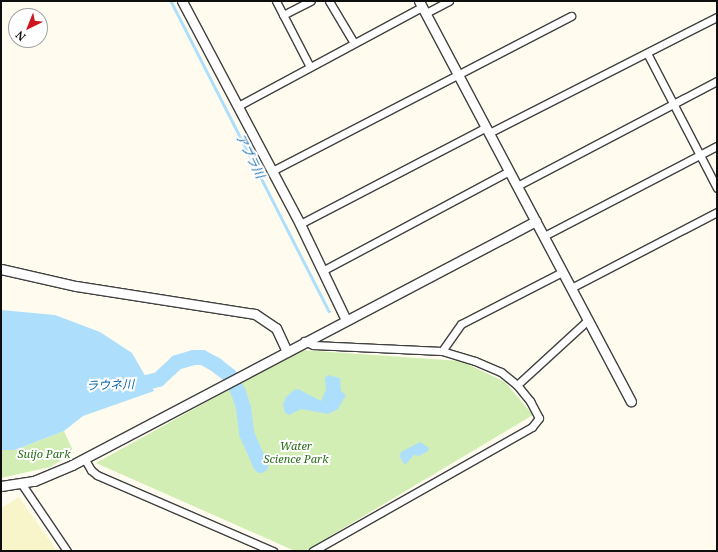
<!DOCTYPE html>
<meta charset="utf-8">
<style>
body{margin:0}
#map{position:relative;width:718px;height:552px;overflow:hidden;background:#fffcef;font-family:"Noto Serif","Noto Sans JP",serif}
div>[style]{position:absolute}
.farmland>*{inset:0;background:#f9f5cb}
.green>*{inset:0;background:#d2eeb4}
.water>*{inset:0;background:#addffd}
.stream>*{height:2.5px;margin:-1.25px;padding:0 1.25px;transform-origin:1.25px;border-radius:1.25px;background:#addffd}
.river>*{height:15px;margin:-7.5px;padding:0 7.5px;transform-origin:7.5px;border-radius:7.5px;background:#addffd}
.roads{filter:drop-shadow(1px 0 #414141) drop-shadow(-1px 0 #414141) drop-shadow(0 1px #414141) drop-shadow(0 -1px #414141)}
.minor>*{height:7px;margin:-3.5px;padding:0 3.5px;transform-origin:3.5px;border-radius:3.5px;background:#fff}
.tertiary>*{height:9px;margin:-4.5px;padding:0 4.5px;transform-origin:4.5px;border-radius:4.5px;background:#fff}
span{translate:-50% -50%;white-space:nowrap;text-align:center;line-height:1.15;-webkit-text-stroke:4px #fff;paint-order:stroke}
.park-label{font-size:11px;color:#286e17;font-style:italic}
.water-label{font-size:12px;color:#0965ae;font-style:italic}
.frame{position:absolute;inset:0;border:2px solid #0e0e0e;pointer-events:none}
.north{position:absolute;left:8px;top:8px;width:40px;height:40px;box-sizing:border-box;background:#fff;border:1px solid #9f9f9f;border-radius:50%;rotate:223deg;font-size:11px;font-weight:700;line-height:16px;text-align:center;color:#0e0e0e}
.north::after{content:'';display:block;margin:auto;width:14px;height:18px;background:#ce161e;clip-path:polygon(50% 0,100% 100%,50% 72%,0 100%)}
</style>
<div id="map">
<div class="farmland">
<div style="clip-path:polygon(19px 497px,57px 551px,1px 551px,1px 508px)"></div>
</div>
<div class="green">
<div style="clip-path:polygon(301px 350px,461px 361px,505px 382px,533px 415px,305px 551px,295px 551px,96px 463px)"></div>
<div style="clip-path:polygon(64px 431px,74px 453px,50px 467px,1px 478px,1px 450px,15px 450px)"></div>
</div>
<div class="water">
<div style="clip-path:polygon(1px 310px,55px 315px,100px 332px,132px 353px,154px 391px,83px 416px,64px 431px,15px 450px,1px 450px)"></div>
<div style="clip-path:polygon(328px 375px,340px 378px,341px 391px,346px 395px,338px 409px,328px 414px,301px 409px,289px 415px,285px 413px,283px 405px,286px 397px,294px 390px,298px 389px,321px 401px,326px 389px,325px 378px)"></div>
<div style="clip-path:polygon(420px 442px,429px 448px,428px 451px,419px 456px,414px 455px,405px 465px,400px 457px,401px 452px)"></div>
</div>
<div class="stream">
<div style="left:171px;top:1px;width:348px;rotate:63deg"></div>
</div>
<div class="river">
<div style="left:128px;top:386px;width:31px;rotate:-13deg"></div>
<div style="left:158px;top:379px;width:25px;rotate:-43deg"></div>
<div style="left:176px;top:362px;width:18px;rotate:-16deg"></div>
<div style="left:193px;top:357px;width:9px"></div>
<div style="left:202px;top:357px;width:15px;rotate:28deg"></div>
<div style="left:215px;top:364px;width:18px;rotate:38deg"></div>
<div style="left:229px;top:375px;width:19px;rotate:62deg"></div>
<div style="left:238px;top:392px;width:16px;rotate:72deg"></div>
<div style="left:243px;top:407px;width:26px;rotate:83deg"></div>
<div style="left:246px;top:433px;width:35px;rotate:66deg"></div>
</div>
<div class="roads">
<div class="minor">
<div style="left:276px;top:1px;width:74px;rotate:62.7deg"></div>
<div style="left:329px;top:1px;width:49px;rotate:59.2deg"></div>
<div style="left:426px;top:13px;width:26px;rotate:-28deg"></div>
<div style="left:283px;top:15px;width:31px;rotate:-27deg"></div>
<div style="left:647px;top:53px;width:152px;rotate:62.6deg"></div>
<div style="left:238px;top:106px;width:209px;rotate:-28.3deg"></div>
<div style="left:489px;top:133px;width:256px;rotate:-27deg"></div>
<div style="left:272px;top:171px;width:337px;rotate:-27.4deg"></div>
<div style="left:517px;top:186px;width:226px;rotate:-27.7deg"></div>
<div style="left:300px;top:224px;width:210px;rotate:-27.5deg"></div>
<div style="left:544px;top:236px;width:195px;rotate:-27.5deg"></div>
<div style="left:322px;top:271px;width:212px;rotate:-28.1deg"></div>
<div style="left:571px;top:288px;width:165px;rotate:-27.5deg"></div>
<div style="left:304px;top:341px;width:10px;rotate:24deg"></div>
<div style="left:313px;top:345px;width:129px;rotate:2.7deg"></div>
<div style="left:442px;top:351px;width:34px;rotate:17deg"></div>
<div style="left:475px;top:361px;width:28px;rotate:23deg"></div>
<div style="left:501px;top:372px;width:21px;rotate:39deg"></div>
<div style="left:517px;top:385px;width:21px;rotate:51deg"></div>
<div style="left:530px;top:401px;width:19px;rotate:62deg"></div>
<div style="left:539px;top:418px;width:11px;rotate:128deg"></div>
<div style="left:532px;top:427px;width:252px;rotate:150.5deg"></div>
<div style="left:442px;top:351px;width:33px;rotate:-55deg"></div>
<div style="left:461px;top:324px;width:114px;rotate:-27.2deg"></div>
<div style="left:517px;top:385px;width:96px;rotate:-42.5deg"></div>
<div style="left:84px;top:458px;width:14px;rotate:60deg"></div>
<div style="left:91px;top:470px;width:8px;rotate:40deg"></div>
<div style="left:97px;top:475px;width:192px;rotate:23.4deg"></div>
<div style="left:21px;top:483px;width:82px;rotate:55.9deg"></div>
</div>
<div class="tertiary">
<div style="left:182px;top:1px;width:252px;rotate:62.1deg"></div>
<div style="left:300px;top:224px;width:106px;rotate:64.4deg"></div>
<div style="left:419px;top:1px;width:453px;rotate:62.1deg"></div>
<div style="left:1px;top:269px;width:77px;rotate:12.8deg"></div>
<div style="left:76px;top:286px;width:181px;rotate:8.9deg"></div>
<div style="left:255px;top:314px;width:25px;rotate:34deg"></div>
<div style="left:276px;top:328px;width:26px;rotate:65deg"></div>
<div style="left:1px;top:486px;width:33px;rotate:-9deg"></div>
<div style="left:34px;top:481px;width:41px;rotate:-22.8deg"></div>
<div style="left:72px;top:465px;width:524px;rotate:-27.74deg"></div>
</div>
</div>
<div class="park-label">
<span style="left:296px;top:453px">Water<br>Science Park</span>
<span style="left:44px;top:454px">Suijo Park</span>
</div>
<div class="water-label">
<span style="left:250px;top:156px;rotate:63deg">アブラ川</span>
<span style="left:110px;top:385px;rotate:-2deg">ラウネ川</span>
</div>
<div class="frame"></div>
<div class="north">N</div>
</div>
